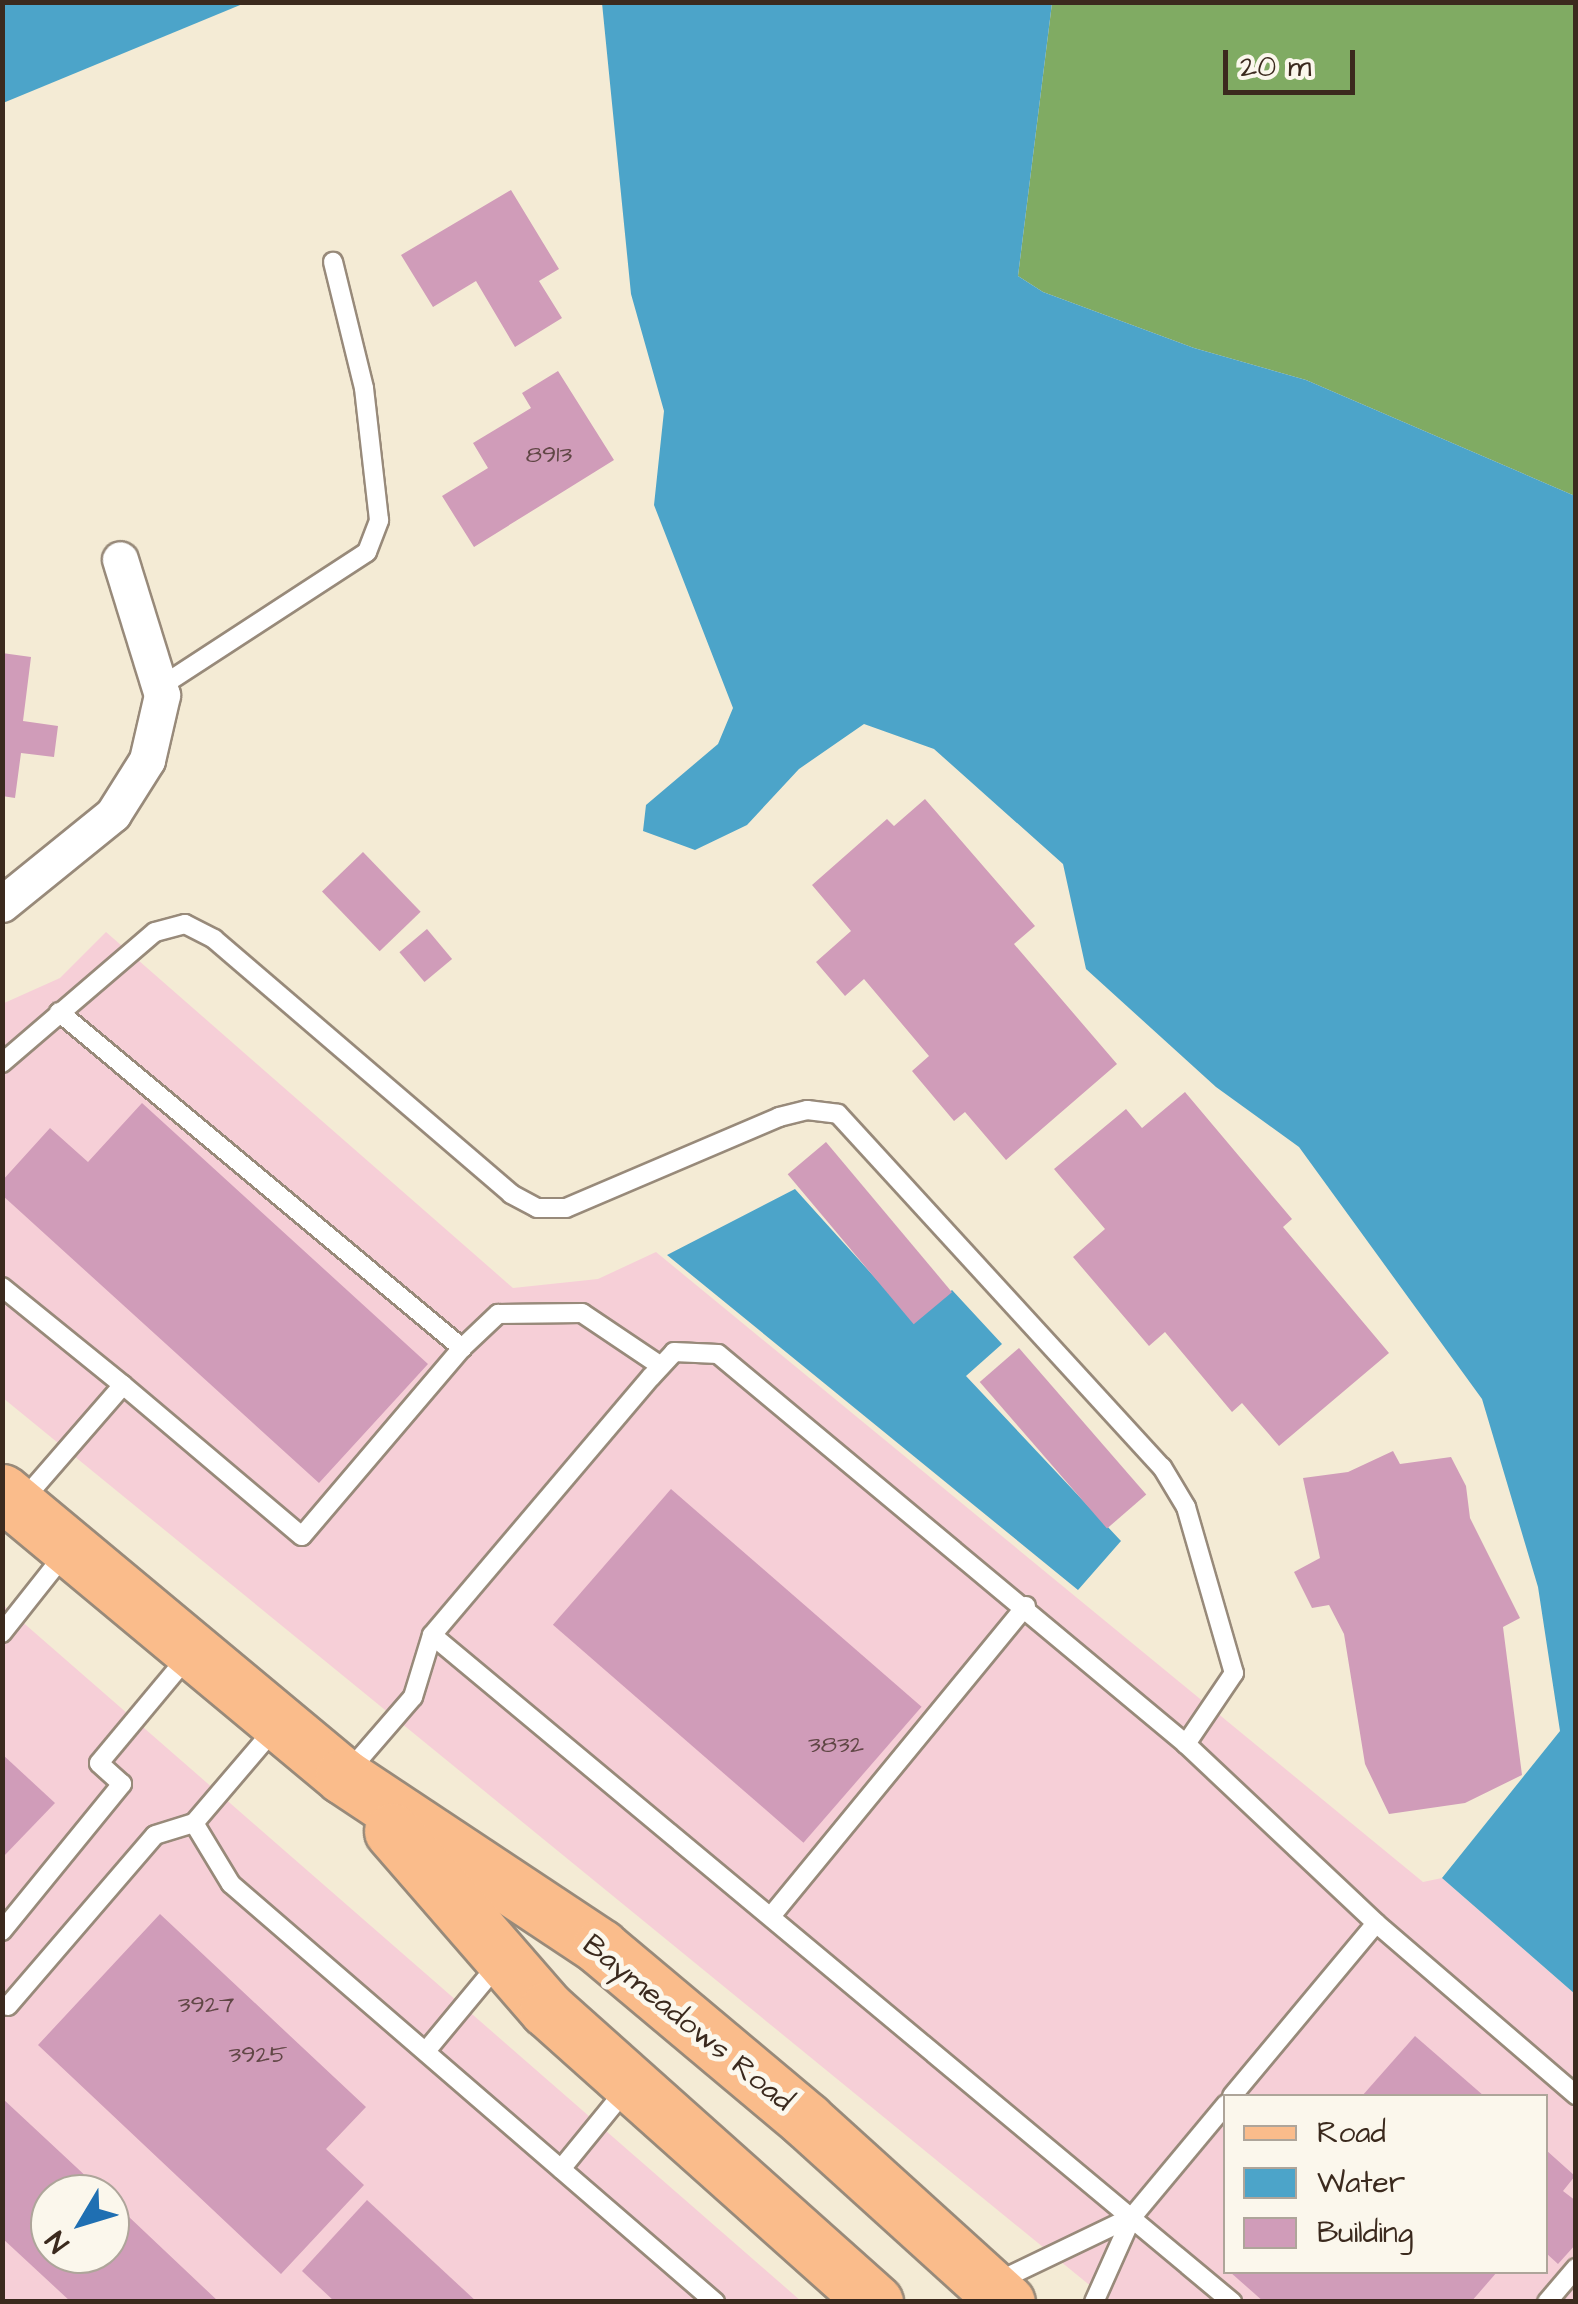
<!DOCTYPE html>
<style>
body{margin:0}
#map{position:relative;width:1578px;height:2304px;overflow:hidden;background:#f4ebd5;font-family:"Architects Daughter",sans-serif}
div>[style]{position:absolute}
.built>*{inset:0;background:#f6cfd7}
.forest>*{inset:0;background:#80ab63}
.water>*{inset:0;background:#4ca4c9}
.building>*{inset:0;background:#d09cb9;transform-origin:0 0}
.roads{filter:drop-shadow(2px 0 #988a7a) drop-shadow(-2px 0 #988a7a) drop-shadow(0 2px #988a7a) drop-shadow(0 -2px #988a7a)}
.lane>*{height:18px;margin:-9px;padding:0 9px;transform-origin:9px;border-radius:9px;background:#fff}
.street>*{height:35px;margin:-17.5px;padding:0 17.5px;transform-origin:17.5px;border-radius:17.5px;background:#fff}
.primary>*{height:55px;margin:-27.5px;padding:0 27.5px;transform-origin:27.5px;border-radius:27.5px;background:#fabc8b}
span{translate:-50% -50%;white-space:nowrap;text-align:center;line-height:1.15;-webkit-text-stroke:10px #fbf7ec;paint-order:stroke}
.number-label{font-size:25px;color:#604645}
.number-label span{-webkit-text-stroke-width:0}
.street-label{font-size:30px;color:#3b2a1e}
.frame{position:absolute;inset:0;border:5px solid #3b2a1e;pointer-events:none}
.legend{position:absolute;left:1223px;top:2094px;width:325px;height:180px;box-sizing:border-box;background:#fbf7ec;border:2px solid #aea59a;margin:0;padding:12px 18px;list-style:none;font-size:30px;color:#3b2a1e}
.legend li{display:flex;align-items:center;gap:20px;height:50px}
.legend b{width:50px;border:2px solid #aea59a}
.north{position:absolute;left:30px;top:2174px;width:100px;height:100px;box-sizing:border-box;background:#fbf7ec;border:2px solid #aea59a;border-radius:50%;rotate:232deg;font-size:28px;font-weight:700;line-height:40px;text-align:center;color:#3b2a1e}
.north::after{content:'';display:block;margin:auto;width:35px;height:45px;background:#1f6fb2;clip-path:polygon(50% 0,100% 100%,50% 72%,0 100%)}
.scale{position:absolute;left:1223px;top:50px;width:132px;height:45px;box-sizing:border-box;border:5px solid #3b2a1e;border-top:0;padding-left:12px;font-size:30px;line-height:35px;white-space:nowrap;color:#3b2a1e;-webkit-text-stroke:8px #fbf7ec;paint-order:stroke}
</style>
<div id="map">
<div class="built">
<div style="clip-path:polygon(evenodd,106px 932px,513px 1288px,598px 1279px,656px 1252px,1423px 1882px,1442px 1878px,1575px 1994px,1575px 2301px,1109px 2301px,3px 1398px,2px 1004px,60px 978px,106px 932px,1226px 2096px,1546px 2096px,1546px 2272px,1226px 2272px,1226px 2096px)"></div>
<div style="clip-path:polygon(evenodd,3px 1605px,801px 2301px,3px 2301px,3px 1605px,50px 2194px,110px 2194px,110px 2254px,50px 2254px,50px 2194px)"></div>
</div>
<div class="forest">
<div style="clip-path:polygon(1052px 3px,1575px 3px,1575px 496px,1306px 380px,1194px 348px,1043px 292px,1018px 276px)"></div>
</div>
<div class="water">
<div style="clip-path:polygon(3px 2px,245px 2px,245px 3px,3px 103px)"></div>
<div style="clip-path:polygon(602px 3px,1052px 3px,1018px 276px,1043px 292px,1194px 348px,1306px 380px,1575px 496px,1575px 1994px,1442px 1878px,1560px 1731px,1538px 1587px,1482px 1399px,1299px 1147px,1216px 1087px,1086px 969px,1063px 864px,934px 749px,864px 724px,799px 769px,747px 825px,695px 850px,643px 831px,646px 805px,718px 744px,733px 708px,654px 505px,664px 411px,631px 294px)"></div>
<div style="clip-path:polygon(795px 1189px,915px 1322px,952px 1290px,1002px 1344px,966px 1376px,1121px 1541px,1078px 1590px,667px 1255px)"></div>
</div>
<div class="building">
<div style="clip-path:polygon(511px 190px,559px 269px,539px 281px,562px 318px,515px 347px,476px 281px,433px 307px,401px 255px)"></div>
<div style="clip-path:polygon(558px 371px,614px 460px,474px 547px,442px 496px,488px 468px,473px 443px,531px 408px,522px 393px)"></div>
<div style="clip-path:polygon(2px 653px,31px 657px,23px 721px,58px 726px,54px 757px,21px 753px,15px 798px,2px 796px)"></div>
<div style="clip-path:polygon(925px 799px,1035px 926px,1014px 944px,1117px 1064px,1006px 1160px,965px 1112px,954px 1121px,912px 1071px,929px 1056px,864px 979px,845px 996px,816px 962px,851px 931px,812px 885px,887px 819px,894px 826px)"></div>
<div style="left:363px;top:852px;width:83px;height:57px;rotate:46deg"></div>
<div style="left:427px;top:929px;width:39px;height:36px;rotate:50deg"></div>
<div style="clip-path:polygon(1185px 1092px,1292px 1219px,1283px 1227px,1389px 1353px,1279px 1446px,1242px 1403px,1232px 1412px,1165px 1332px,1149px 1346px,1073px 1257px,1105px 1229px,1054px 1169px,1126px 1109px,1142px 1128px)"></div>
<div style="clip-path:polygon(142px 1103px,428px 1364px,319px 1483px,2px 1195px,2px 1181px,50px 1128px,88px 1162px)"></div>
<div style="left:826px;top:1142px;width:196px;height:50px;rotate:50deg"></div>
<div style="left:1019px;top:1348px;width:194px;height:52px;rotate:49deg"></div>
<div style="clip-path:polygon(1393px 1451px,1400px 1464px,1451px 1457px,1466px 1486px,1470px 1518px,1520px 1618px,1503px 1627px,1522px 1775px,1465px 1803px,1389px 1814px,1365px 1764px,1344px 1634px,1329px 1605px,1312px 1608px,1294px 1572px,1320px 1558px,1303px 1478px,1348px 1472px)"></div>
<div style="left:671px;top:1489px;width:332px;height:180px;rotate:41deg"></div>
<div style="clip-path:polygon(2px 1754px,55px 1803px,2px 1858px)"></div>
<div style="clip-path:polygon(160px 1914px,366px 2107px,326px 2149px,364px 2185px,281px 2274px,38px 2045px)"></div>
<div style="clip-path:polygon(1415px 2036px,1484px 2096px,1362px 2096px)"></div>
<div style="clip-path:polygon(2px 2098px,105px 2194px,50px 2194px,50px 2254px,110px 2254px,110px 2199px,219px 2302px,71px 2302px,2px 2238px)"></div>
<div style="clip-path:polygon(1546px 2150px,1575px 2176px,1563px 2191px,1576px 2201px,1576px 2244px,1558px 2264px,1546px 2253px)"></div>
<div style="clip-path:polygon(367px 2200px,477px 2302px,335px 2302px,302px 2271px)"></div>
<div style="clip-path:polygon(1230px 2272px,1497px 2272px,1471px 2302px,1264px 2302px)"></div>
</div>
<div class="roads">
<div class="lane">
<div style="left:160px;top:687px;width:247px;rotate:-33.1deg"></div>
<div style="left:367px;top:552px;width:34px;rotate:-69deg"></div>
<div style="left:379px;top:520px;width:133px;rotate:-96.5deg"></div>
<div style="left:364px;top:388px;width:130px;rotate:-103.8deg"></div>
<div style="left:59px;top:1012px;width:525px;rotate:39.82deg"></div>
<div style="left:2px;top:1063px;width:201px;rotate:-40.6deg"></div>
<div style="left:155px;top:932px;width:31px;rotate:-15deg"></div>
<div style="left:185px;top:924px;width:33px;rotate:27deg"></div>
<div style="left:214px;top:939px;width:391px;rotate:40.6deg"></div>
<div style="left:511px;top:1194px;width:30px;rotate:28deg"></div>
<div style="left:537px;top:1208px;width:29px"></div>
<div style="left:566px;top:1208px;width:232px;rotate:-23.1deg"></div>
<div style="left:779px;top:1117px;width:29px;rotate:-14deg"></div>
<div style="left:807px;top:1110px;width:31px;rotate:7deg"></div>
<div style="left:838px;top:1114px;width:479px;rotate:47.5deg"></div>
<div style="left:1162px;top:1467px;width:47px;rotate:59deg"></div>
<div style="left:1186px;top:1507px;width:173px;rotate:73.9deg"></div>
<div style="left:1234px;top:1673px;width:86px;rotate:124.1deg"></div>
<div style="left:2px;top:1287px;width:156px;rotate:39deg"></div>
<div style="left:123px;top:1385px;width:154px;rotate:131deg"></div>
<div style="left:123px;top:1385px;width:234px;rotate:40.2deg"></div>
<div style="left:302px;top:1536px;width:247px;rotate:-49.6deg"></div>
<div style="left:462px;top:1348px;width:50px;rotate:-43.4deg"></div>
<div style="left:498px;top:1314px;width:84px;rotate:-0.7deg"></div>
<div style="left:582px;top:1313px;width:95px;rotate:33.9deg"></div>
<div style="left:2px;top:1633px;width:105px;rotate:-51.6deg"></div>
<div style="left:432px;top:1635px;width:1042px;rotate:39.82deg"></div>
<div style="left:276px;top:1727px;width:126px;rotate:130.5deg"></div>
<div style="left:194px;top:1823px;width:71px;rotate:58.8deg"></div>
<div style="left:231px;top:1884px;width:640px;rotate:40.82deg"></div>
<div style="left:348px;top:1772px;width:99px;rotate:-49.1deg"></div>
<div style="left:413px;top:1697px;width:65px;rotate:-73deg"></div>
<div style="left:432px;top:1635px;width:338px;rotate:-49.7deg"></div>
<div style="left:651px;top:1377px;width:34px;rotate:-47deg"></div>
<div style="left:674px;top:1352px;width:44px;rotate:2.6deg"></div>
<div style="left:718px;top:1354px;width:609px;rotate:39.81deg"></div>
<div style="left:1186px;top:1744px;width:261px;rotate:43.3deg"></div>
<div style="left:1376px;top:1923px;width:264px;rotate:40.7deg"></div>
<div style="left:772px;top:1915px;width:400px;rotate:-50.6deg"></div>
<div style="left:2px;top:1931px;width:190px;rotate:-50.8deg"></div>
<div style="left:122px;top:1784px;width:31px;rotate:-138deg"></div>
<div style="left:99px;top:1763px;width:139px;rotate:-50.2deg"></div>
<div style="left:8px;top:2006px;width:225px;rotate:-49.3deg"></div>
<div style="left:155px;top:1835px;width:41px;rotate:-17.1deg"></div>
<div style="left:426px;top:2051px;width:114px;rotate:-50.3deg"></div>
<div style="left:1232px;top:2096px;width:225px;rotate:-50.2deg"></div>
<div style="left:561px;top:2169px;width:104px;rotate:-50.8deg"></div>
<div style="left:1013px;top:2274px;width:132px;rotate:-25.6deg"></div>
<div style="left:1094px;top:2302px;width:93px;rotate:-65.9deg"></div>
<div style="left:1132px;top:2217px;width:147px;rotate:-50.2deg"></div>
<div style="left:1547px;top:2302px;width:45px;rotate:-49.5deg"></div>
</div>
<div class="street">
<div style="left:2px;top:904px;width:143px;rotate:-39deg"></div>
<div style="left:113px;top:814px;width:64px;rotate:-57.8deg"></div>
<div style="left:147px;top:760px;width:67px;rotate:-77deg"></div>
<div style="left:162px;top:695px;width:142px;rotate:-107.2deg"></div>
</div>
<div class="primary">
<div style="left:2px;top:1492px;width:444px;rotate:39.8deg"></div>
<div style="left:343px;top:1776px;width:309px;rotate:33.6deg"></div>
<div style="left:600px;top:1947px;width:269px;rotate:40deg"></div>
<div style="left:806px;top:2120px;width:271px;rotate:42.2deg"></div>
<div style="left:392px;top:1831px;width:236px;rotate:49deg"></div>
<div style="left:547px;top:2009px;width:440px;rotate:41.8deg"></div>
</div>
</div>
<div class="number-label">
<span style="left:549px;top:455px">8913</span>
<span style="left:836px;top:1745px">3832</span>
<span style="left:206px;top:2005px">3927</span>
<span style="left:258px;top:2055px">3925</span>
</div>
<div class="street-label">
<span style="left:688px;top:2023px;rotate:39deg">Baymeadows Road</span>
</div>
<div class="frame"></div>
<ul class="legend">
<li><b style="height:12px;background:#fabc8b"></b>Road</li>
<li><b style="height:28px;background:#4ca4c9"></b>Water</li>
<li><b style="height:28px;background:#d09cb9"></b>Building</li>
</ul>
<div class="north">N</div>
<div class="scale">20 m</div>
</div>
